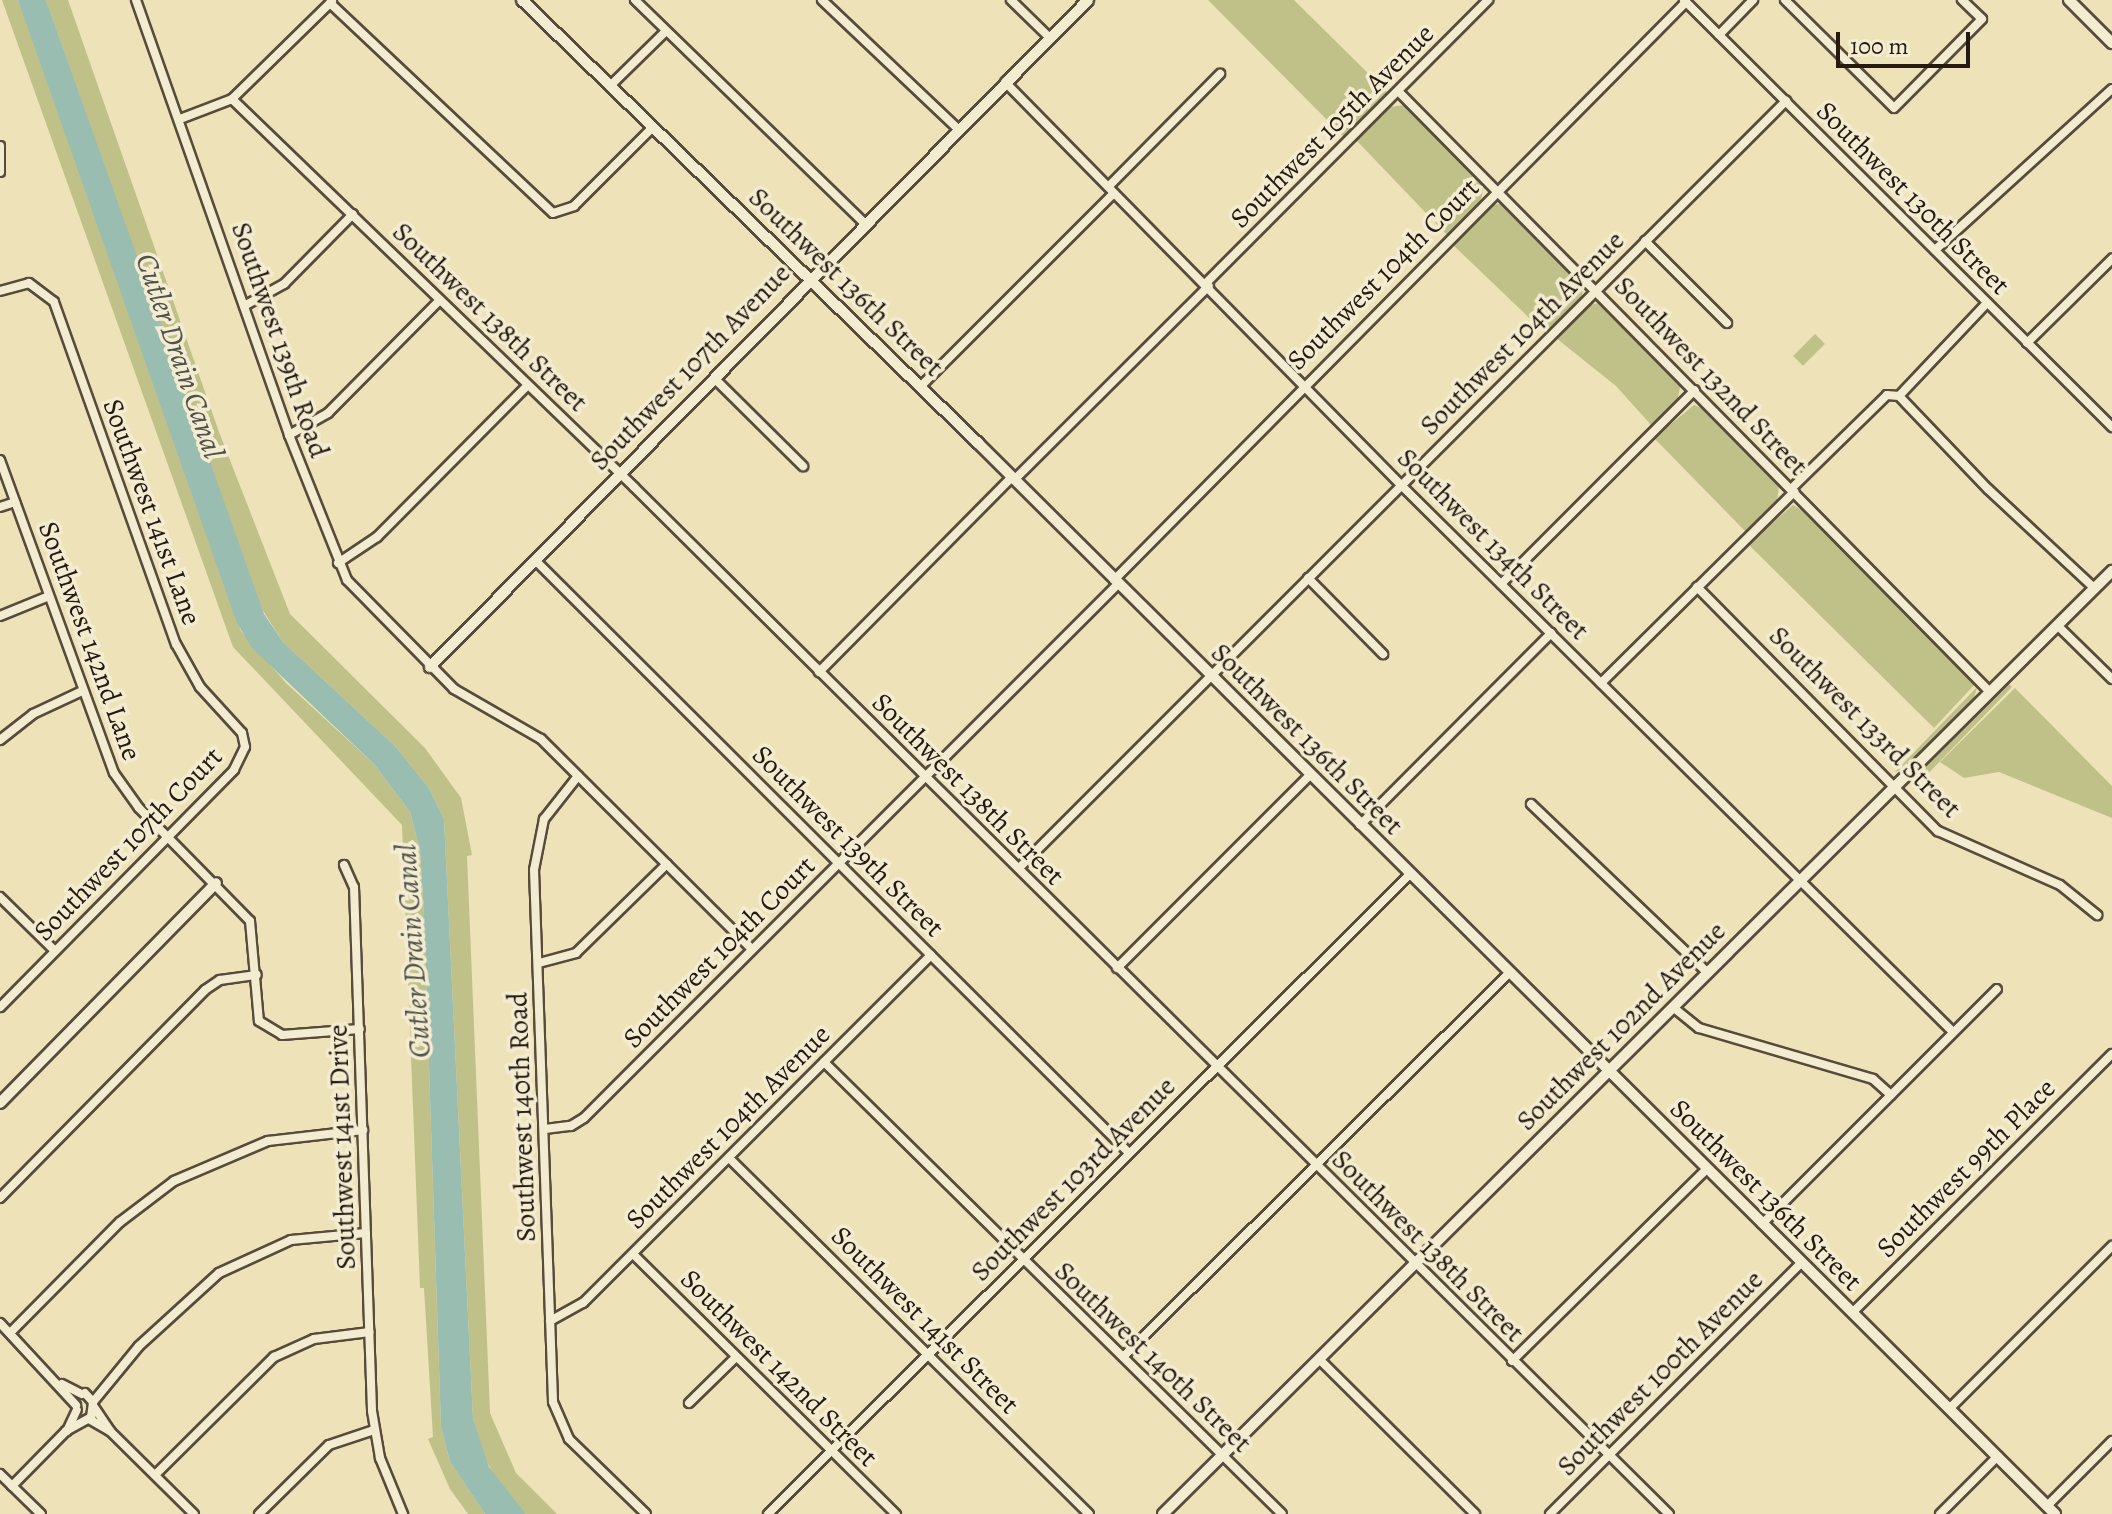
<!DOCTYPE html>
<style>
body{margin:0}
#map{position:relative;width:2112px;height:1514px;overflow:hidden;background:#eee2b8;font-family:Alegreya,serif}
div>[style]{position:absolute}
.green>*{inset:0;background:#c0c189;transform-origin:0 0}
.water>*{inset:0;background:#99bdb1}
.roads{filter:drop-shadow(2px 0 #574b3c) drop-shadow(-2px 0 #574b3c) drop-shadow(0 2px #574b3c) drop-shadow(0 -2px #574b3c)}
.minor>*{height:8px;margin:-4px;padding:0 4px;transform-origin:4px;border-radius:4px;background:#f4ecd1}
.tertiary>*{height:10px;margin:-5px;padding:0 5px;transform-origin:5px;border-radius:5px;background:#f4ecd1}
span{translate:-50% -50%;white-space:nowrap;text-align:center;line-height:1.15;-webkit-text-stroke:7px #f4ecd1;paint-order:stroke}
.street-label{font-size:28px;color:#251912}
.water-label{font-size:30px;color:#4e524a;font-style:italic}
.scale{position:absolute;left:1836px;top:32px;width:134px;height:36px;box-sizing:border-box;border:4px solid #251912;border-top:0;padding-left:10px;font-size:24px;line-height:28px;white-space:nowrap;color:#251912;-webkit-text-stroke:6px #f4ecd1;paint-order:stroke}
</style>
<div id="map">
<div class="green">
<div style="clip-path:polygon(2px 0,18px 0,39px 54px,241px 631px,286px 683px,374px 764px,410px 812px,420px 850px,424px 916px,441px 1427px,450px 1462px,485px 1514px,468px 1514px,450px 1489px,428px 1439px,433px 1437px,424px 1288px,420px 1288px,402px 825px,233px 647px)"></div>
<div style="clip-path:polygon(46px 0,68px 0,219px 432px,290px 614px,425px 748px,461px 798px,472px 855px,467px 856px,490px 1413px,516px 1473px,557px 1514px,526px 1514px,503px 1491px,482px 1453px,473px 1419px,444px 819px,429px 788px,396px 747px,283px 642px,258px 603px)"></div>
<div style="clip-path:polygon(1208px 0,1294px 0,1389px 94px,1345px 138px)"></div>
<div style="clip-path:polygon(1405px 105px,1484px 183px,1481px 201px,1447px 235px,1356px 140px,1389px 107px)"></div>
<div style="clip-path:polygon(1503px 203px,1583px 284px,1582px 297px,1546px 334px,1451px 243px,1487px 206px)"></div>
<div style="clip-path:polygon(1602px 302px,1681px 383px,1677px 402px,1652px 426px,1616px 386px,1556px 338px,1587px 306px)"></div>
<div style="left:1815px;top:334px;width:14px;height:31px;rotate:45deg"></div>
<div style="clip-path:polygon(1694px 405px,1706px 410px,1779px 486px,1777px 501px,1746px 532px,1654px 438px)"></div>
<div style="clip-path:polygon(1793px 505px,1809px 514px,1976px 683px,1934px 728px,1748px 544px)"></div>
<div style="clip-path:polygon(2007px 682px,2012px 687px,1916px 786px,1911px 785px,1917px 771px)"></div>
<div style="clip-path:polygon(1977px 687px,1973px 702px,1909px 766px,1895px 772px)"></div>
<div style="clip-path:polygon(2015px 688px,2112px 786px,2112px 818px,1999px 772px,1964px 778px,1940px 762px)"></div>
</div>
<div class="water">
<div style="clip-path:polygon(18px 0,46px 0,264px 614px,283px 642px,396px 747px,429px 788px,444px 819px,473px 1419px,489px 1467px,526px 1514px,485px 1514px,450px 1462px,441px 1427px,424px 916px,420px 850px,410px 812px,374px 764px,252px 648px,237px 623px)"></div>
</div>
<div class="roads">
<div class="minor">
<div style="left:136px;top:0;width:461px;rotate:70.6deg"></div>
<div style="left:289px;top:435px;width:156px;rotate:68.2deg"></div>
<div style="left:347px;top:580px;width:153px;rotate:45.5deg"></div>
<div style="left:454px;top:689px;width:100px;rotate:29.9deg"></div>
<div style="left:541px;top:739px;width:298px;rotate:44.9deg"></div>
<div style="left:635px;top:0;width:320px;rotate:44.2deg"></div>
<div style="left:822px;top:0;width:187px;rotate:43.5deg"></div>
<div style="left:1011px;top:0;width:54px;rotate:44.3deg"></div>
<div style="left:1684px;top:0;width:605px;rotate:44.93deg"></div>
<div style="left:1785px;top:0;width:153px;rotate:44.7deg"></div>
<div style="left:1894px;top:108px;width:125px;rotate:-45.3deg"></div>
<div style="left:1982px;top:19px;width:28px;rotate:-136deg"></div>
<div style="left:330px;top:3px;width:306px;rotate:43.3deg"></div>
<div style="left:553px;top:213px;width:22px;rotate:-18deg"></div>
<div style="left:574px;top:206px;width:110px;rotate:-45deg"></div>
<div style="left:1719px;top:35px;width:49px;rotate:-45.8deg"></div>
<div style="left:1005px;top:82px;width:565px;rotate:45.5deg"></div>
<div style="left:1401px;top:485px;width:777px;rotate:44.74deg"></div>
<div style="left:610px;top:86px;width:78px;rotate:-44.5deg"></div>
<div style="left:1399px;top:92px;width:842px;rotate:45.43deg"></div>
<div style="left:232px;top:99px;width:559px;rotate:43.98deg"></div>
<div style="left:634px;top:487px;width:1458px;rotate:44.78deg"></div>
<div style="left:180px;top:119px;width:56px;rotate:-21deg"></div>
<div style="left:232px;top:99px;width:140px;rotate:-44.4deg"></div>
<div style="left:0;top:146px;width:26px;rotate:90deg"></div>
<div style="left:1109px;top:186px;width:158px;rotate:-45.3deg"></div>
<div style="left:1645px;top:241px;width:116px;rotate:45deg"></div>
<div style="left:1935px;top:250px;width:239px;rotate:-42.3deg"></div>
<div style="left:1206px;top:283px;width:400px;rotate:-45.1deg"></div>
<div style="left:0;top:291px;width:30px;rotate:-15deg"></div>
<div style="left:29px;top:283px;width:31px;rotate:37deg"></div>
<div style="left:54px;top:302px;width:363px;rotate:70.4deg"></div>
<div style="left:176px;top:644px;width:49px;rotate:60.8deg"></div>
<div style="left:200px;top:687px;width:62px;rotate:47.6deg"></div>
<div style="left:242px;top:733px;width:14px;rotate:78deg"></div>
<div style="left:245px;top:747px;width:25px;rotate:116deg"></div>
<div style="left:234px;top:770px;width:333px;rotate:134.6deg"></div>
<div style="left:244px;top:306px;width:46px;rotate:-28.8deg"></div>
<div style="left:284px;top:284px;width:98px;rotate:-45.4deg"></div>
<div style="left:2027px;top:343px;width:120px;rotate:-44.7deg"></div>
<div style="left:715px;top:379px;width:124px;rotate:44.7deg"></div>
<div style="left:920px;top:387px;width:274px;rotate:-45deg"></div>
<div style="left:1899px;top:396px;width:129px;rotate:46.3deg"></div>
<div style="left:1988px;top:489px;width:145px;rotate:43deg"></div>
<div style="left:1899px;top:396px;width:128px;rotate:-46.6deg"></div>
<div style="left:289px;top:435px;width:45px;rotate:-29.4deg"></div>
<div style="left:328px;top:413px;width:159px;rotate:-45.3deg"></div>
<div style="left:0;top:460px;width:333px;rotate:70deg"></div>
<div style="left:114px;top:773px;width:43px;rotate:54.5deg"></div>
<div style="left:139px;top:808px;width:158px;rotate:45.5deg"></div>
<div style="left:250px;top:921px;width:100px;rotate:84.9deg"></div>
<div style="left:259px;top:1021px;width:27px;rotate:31deg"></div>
<div style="left:282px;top:1035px;width:78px;rotate:-4.4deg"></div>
<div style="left:1014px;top:480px;width:275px;rotate:-44.9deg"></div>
<div style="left:1791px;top:489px;width:134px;rotate:-44.4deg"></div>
<div style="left:1887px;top:395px;width:12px;rotate:5deg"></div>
<div style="left:0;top:507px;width:16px;rotate:-18deg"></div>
<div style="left:535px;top:560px;width:839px;rotate:44.95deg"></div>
<div style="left:338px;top:563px;width:47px;rotate:-33.7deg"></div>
<div style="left:377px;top:537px;width:213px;rotate:-45.2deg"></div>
<div style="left:1308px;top:578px;width:107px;rotate:45.4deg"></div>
<div style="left:1114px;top:580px;width:813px;rotate:-45.3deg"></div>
<div style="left:1501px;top:584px;width:274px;rotate:-45deg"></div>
<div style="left:1697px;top:587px;width:343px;rotate:45.4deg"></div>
<div style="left:1938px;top:831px;width:133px;rotate:23.9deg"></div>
<div style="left:2060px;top:885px;width:48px;rotate:39deg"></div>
<div style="left:0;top:616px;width:53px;rotate:-22.2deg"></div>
<div style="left:2057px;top:625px;width:77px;rotate:44.5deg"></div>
<div style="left:819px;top:672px;width:274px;rotate:-45.3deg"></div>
<div style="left:1601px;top:683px;width:272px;rotate:-44.7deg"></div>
<div style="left:0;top:740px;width:42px;rotate:-38.2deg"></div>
<div style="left:33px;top:714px;width:54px;rotate:-25.1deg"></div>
<div style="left:578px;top:776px;width:55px;rotate:128.3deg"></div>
<div style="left:544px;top:819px;width:52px;rotate:101.1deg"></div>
<div style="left:534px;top:870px;width:532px;rotate:87.95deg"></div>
<div style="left:553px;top:1402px;width:40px;rotate:66.6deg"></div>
<div style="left:569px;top:1439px;width:107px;rotate:44.2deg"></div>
<div style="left:1531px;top:804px;width:245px;rotate:43.7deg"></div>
<div style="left:1360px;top:825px;width:271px;rotate:-45.1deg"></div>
<div style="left:344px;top:865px;width:24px;rotate:66deg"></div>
<div style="left:354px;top:887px;width:524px;rotate:88.03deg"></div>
<div style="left:372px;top:1411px;width:48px;rotate:80.3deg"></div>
<div style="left:380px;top:1458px;width:61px;rotate:67.7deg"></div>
<div style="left:1019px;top:868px;width:1085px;rotate:-45deg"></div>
<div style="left:0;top:897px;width:77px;rotate:44.5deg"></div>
<div style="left:539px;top:963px;width:38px;rotate:-15deg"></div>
<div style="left:576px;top:953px;width:127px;rotate:-44.4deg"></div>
<div style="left:1117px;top:968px;width:273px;rotate:-45deg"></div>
<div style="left:1674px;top:1008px;width:32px;rotate:39deg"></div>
<div style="left:1699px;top:1028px;width:181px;rotate:16.3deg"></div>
<div style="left:1873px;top:1079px;width:24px;rotate:42deg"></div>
<div style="left:824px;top:1062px;width:643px;rotate:44.62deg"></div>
<div style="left:545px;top:1129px;width:26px;rotate:-7deg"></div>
<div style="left:571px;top:1126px;width:15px;rotate:-32deg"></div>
<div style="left:584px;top:1118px;width:755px;rotate:-45deg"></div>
<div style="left:729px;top:1158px;width:506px;rotate:44.68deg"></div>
<div style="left:0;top:1198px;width:292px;rotate:-45.4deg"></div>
<div style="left:205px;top:990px;width:18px;rotate:-34deg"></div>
<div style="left:220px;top:980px;width:37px;rotate:-8deg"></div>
<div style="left:1762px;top:1224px;width:332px;rotate:-45deg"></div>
<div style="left:633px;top:1254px;width:370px;rotate:44.7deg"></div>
<div style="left:1852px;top:1313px;width:367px;rotate:-44.9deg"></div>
<div style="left:550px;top:1321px;width:38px;rotate:-29deg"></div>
<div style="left:583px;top:1303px;width:492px;rotate:-45deg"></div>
<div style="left:0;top:1323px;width:112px;rotate:47.2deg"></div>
<div style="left:10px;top:1333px;width:156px;rotate:-45.3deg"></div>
<div style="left:120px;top:1222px;width:68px;rotate:-37.2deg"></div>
<div style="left:174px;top:1181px;width:102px;rotate:-23.1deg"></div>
<div style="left:268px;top:1141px;width:96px;rotate:-6.6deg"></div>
<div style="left:1123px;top:1357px;width:543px;rotate:-44.85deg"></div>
<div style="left:1319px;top:1359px;width:220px;rotate:44.8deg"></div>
<div style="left:1512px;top:1361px;width:274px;rotate:-44.6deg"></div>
<div style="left:62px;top:1384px;width:22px;rotate:27deg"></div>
<div style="left:93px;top:1402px;width:72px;rotate:-50.6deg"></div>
<div style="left:139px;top:1346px;width:108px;rotate:-42.4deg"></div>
<div style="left:219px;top:1273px;width:79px;rotate:-24.6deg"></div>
<div style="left:291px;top:1240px;width:75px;rotate:-5.3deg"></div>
<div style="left:689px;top:1403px;width:66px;rotate:-44.4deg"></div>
<div style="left:94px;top:1407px;width:29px;rotate:56deg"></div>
<div style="left:1949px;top:1409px;width:231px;rotate:-45deg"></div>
<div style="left:89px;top:1419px;width:24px;rotate:30deg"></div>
<div style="left:110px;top:1431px;width:118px;rotate:44.7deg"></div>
<div style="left:67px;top:1431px;width:23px;rotate:-65deg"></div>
<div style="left:0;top:1474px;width:57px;rotate:44.3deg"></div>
<div style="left:155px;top:1475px;width:168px;rotate:-44.8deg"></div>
<div style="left:274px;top:1357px;width:44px;rotate:-24.2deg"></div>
<div style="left:314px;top:1339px;width:56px;rotate:-7.1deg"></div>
<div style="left:12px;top:1486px;width:77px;rotate:-45.5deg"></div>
<div style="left:66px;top:1431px;width:29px;rotate:-29deg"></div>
<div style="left:91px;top:1417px;width:15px;rotate:-82deg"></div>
<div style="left:93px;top:1402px;width:12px;rotate:-132deg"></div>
<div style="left:2047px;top:1506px;width:92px;rotate:-45deg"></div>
<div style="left:259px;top:1514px;width:98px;rotate:-44.6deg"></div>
<div style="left:329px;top:1445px;width:47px;rotate:-18.4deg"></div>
<div style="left:768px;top:1514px;width:905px;rotate:-44.91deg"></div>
<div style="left:1550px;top:1514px;width:355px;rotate:-45deg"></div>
<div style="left:1940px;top:1514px;width:82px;rotate:-45deg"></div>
</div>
<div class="tertiary">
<div style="left:522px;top:0;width:636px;rotate:44.17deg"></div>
<div style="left:978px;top:443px;width:1519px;rotate:44.84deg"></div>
<div style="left:2069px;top:0;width:61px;rotate:45deg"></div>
<div style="left:430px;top:667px;width:937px;rotate:-45.39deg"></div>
<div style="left:0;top:1103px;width:308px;rotate:-45.5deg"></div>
<div style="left:1163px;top:1514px;width:1338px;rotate:-44.82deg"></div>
</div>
</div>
<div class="street-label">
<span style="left:1332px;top:126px;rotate:-45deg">Southwest 105th Avenue</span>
<span style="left:1913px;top:198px;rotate:45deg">Southwest 130th Street</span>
<span style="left:1383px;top:274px;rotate:-45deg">Southwest 104th Court</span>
<span style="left:846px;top:282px;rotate:44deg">Southwest 136th Street</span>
<span style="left:490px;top:317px;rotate:44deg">Southwest 138th Street</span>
<span style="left:1522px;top:333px;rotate:-45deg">Southwest 104th Avenue</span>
<span style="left:280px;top:340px;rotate:71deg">Southwest 139th Road</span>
<span style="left:690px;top:367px;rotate:-46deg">Southwest 107th Avenue</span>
<span style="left:1711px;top:376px;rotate:46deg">Southwest 132nd Street</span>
<span style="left:152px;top:512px;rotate:70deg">Southwest 141st Lane</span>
<span style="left:1493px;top:544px;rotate:45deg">Southwest 134th Street</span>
<span style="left:90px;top:641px;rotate:70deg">Southwest 142nd Lane</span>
<span style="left:1865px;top:722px;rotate:45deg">Southwest 133rd Street</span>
<span style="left:1307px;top:739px;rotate:45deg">Southwest 136th Street</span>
<span style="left:968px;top:789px;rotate:45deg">Southwest 138th Street</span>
<span style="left:848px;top:841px;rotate:45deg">Southwest 139th Street</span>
<span style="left:128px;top:844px;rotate:-46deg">Southwest 107th Court</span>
<span style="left:719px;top:952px;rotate:-45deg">Southwest 104th Court</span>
<span style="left:1621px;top:1026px;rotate:-45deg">Southwest 102nd Avenue</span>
<span style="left:522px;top:1117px;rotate:-92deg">Southwest 140th Road</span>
<span style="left:728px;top:1127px;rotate:-45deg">Southwest 104th Avenue</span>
<span style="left:342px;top:1147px;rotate:-92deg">Southwest 141st Drive</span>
<span style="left:1966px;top:1168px;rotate:-45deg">Southwest 99th Place</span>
<span style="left:1073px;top:1179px;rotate:-45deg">Southwest 103rd Avenue</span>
<span style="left:1766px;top:1195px;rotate:45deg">Southwest 136th Street</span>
<span style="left:1428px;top:1246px;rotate:45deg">Southwest 138th Street</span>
<span style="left:925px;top:1320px;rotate:45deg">Southwest 141st Street</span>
<span style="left:1153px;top:1357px;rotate:44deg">Southwest 140th Street</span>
<span style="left:779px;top:1368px;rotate:45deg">Southwest 142nd Street</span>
<span style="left:1660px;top:1373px;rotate:-45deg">Southwest 100th Avenue</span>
</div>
<div class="water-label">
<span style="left:180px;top:356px;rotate:71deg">Cutler Drain Canal</span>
<span style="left:413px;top:951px;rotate:-94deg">Cutler Drain Canal</span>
</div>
<div class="scale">100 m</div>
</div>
